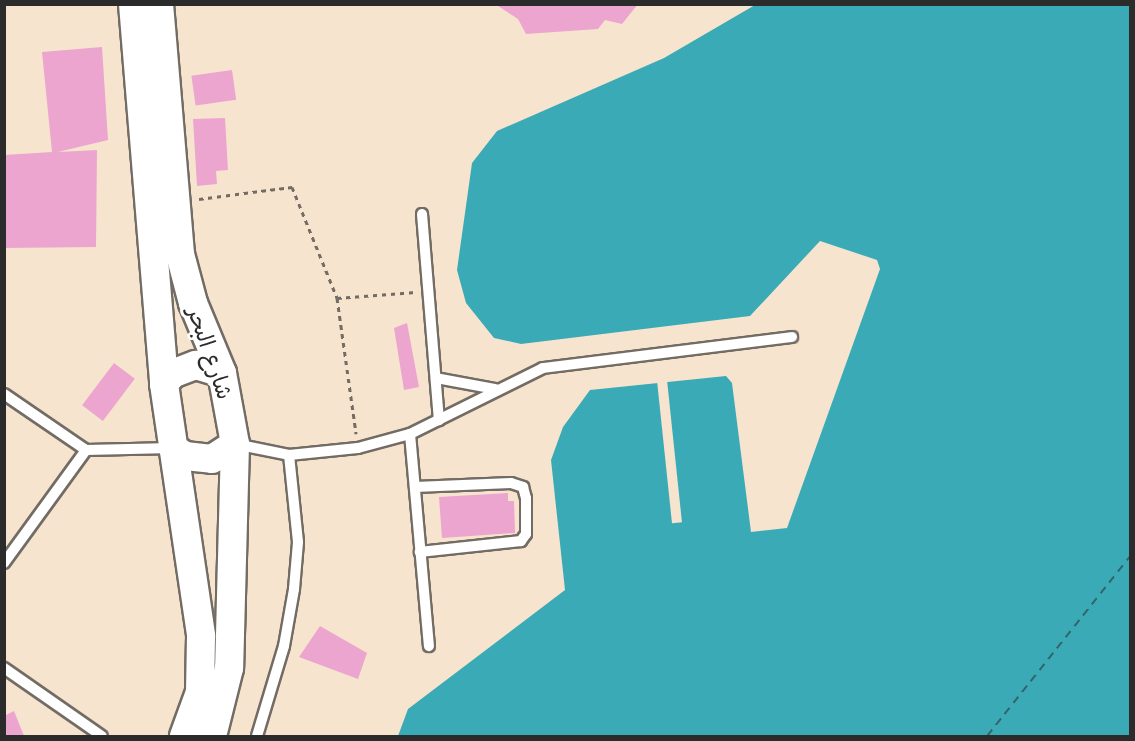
<!DOCTYPE html>
<meta charset="utf-8">
<style>
body{margin:0}
#map{position:relative;width:1135px;height:741px;overflow:hidden;background:#f7e4ce;font-family:"Shantell Sans","Playpen Sans Arabic",sans-serif}
div>[style]{position:absolute}
.water>*{inset:0;background:#3aabb6}
.pier>*{inset:0;background:#f7e4ce;transform-origin:0 0}
.ferry>*{height:1.5px;margin-top:-0.75px;transform-origin:0;background:repeating-linear-gradient(90deg,#32656a 0 8px,transparent 0 14px)}
.building>*{inset:0;background:#eba5cf;transform-origin:0 0}
.path>*{height:3px;margin-top:-1.5px;transform-origin:0;background:repeating-linear-gradient(90deg,#726c64 0 4.5px,transparent 0 9px)}
.roads{filter:drop-shadow(2px 0 #726c64) drop-shadow(-2px 0 #726c64) drop-shadow(0 2px #726c64) drop-shadow(0 -2px #726c64)}
.lane>*{height:10px;margin:-5px;padding:0 5px;transform-origin:5px;border-radius:5px;background:#fff}
.secondary>*{height:28px;margin:-14px;padding:0 14px;transform-origin:14px;border-radius:14px;background:#fff}
span{translate:-50% -50%;white-space:nowrap;text-align:center;line-height:1.15;-webkit-text-stroke:6px #fff;paint-order:stroke}
.street-label{font-size:22px;color:#2b2b2b}
.frame{position:absolute;inset:0;border:6px solid #2b2b2b;pointer-events:none}
</style>
<div id="map">
<div class="water">
<div style="clip-path:polygon(755px 5px,1130px 5px,1130px 736px,398px 736px,408px 709px,565px 590px,551px 460px,563px 427px,590px 390px,726px 376px,732px 383px,751px 532px,787px 528px,880px 269px,877px 260px,820px 241px,750px 316px,521px 344px,494px 338px,466px 303px,457px 270px,472px 163px,497px 131px,664px 58px)"></div>
</div>
<div class="pier">
<div style="left:667px;top:380px;width:143px;height:10px;rotate:84deg"></div>
</div>
<div class="ferry">
<div style="left:987px;top:736px;width:230px;rotate:-51.5deg"></div>
</div>
<div class="building">
<div style="clip-path:polygon(495px 4px,638px 4px,622px 24px,605px 20px,598px 29px,526px 34px,518px 19px)"></div>
<div style="clip-path:polygon(102px 47px,108px 140px,58px 152px,97px 150px,96px 247px,4px 248px,4px 155px,52px 152px,42px 52px)"></div>
<div style="left:232px;top:70px;width:30px;height:41px;rotate:82deg"></div>
<div style="clip-path:polygon(225px 118px,228px 170px,216px 171px,217px 184px,197px 186px,193px 119px)"></div>
<div style="clip-path:polygon(407px 323px,419px 387px,404px 390px,394px 328px)"></div>
<div style="left:114px;top:363px;width:26px;height:53px;rotate:37deg"></div>
<div style="clip-path:polygon(508px 493px,508px 501px,514px 501px,515px 533px,442px 538px,439px 497px)"></div>
<div style="clip-path:polygon(320px 626px,367px 653px,358px 679px,299px 657px)"></div>
<div style="clip-path:polygon(14px 711px,24px 736px,5px 736px,4px 716px)"></div>
</div>
<div class="path">
<div style="left:199px;top:199px;width:94px;rotate:-7.4deg"></div>
<div style="left:292px;top:187px;width:120px;rotate:67.9deg"></div>
<div style="left:337px;top:298px;width:137px;rotate:82deg"></div>
<div style="left:337px;top:298px;width:79px;rotate:-4.3deg"></div>
</div>
<div class="roads">
<div class="lane">
<div style="left:422px;top:214px;width:207px;rotate:85.3deg"></div>
<div style="left:436px;top:378px;width:60px;rotate:10.6deg"></div>
<div style="left:4px;top:394px;width:99px;rotate:34.3deg"></div>
<div style="left:410px;top:434px;width:213px;rotate:84.9deg"></div>
<div style="left:235px;top:444px;width:55px;rotate:11.5deg"></div>
<div style="left:289px;top:455px;width:69px;rotate:-5.8deg"></div>
<div style="left:358px;top:448px;width:54px;rotate:-15.1deg"></div>
<div style="left:410px;top:434px;width:148px;rotate:-26.4deg"></div>
<div style="left:543px;top:368px;width:251px;rotate:-7.1deg"></div>
<div style="left:415px;top:487px;width:96px;rotate:-2.4deg"></div>
<div style="left:511px;top:483px;width:13px;rotate:18deg"></div>
<div style="left:523px;top:487px;width:11px;rotate:75deg"></div>
<div style="left:526px;top:498px;width:36px;rotate:90deg"></div>
<div style="left:526px;top:534px;width:9px;rotate:126deg"></div>
<div style="left:521px;top:541px;width:102px;rotate:173.8deg"></div>
<div style="left:4px;top:563px;width:140px;rotate:-54deg"></div>
<div style="left:86px;top:450px;width:87px;rotate:-1.3deg"></div>
<div style="left:4px;top:668px;width:119px;rotate:34.8deg"></div>
<div style="left:257px;top:736px;width:94px;rotate:-73.3deg"></div>
<div style="left:284px;top:646px;width:58px;rotate:-80deg"></div>
<div style="left:294px;top:589px;width:47px;rotate:-85.1deg"></div>
<div style="left:298px;top:542px;width:87px;rotate:-95.9deg"></div>
</div>
<div class="secondary">
<div style="left:133px;top:4px;width:381px;rotate:85.3deg"></div>
<div style="left:164px;top:384px;width:255px;rotate:81.6deg"></div>
<div style="left:201px;top:636px;width:56px;rotate:91deg"></div>
<div style="left:200px;top:692px;width:47px;rotate:110deg"></div>
<div style="left:159px;top:4px;width:251px;rotate:85.2deg"></div>
<div style="left:180px;top:254px;width:51px;rotate:75.1deg"></div>
<div style="left:193px;top:303px;width:76px;rotate:67.5deg"></div>
<div style="left:222px;top:373px;width:72px;rotate:79.6deg"></div>
<div style="left:235px;top:444px;width:224px;rotate:91.5deg"></div>
<div style="left:229px;top:668px;width:70px;rotate:104deg"></div>
<div style="left:164px;top:384px;width:13px;rotate:-51deg"></div>
<div style="left:172px;top:374px;width:26px;rotate:-21deg"></div>
<div style="left:196px;top:365px;width:27px;rotate:17deg"></div>
<div style="left:173px;top:448px;width:14px;rotate:34deg"></div>
<div style="left:185px;top:456px;width:27px;rotate:6deg"></div>
<div style="left:212px;top:459px;width:27px;rotate:-33deg"></div>
</div>
</div>
<div class="street-label">
<span style="left:210px;top:353px;rotate:71deg">شارع البحر</span>
</div>
<div class="frame"></div>
</div>
